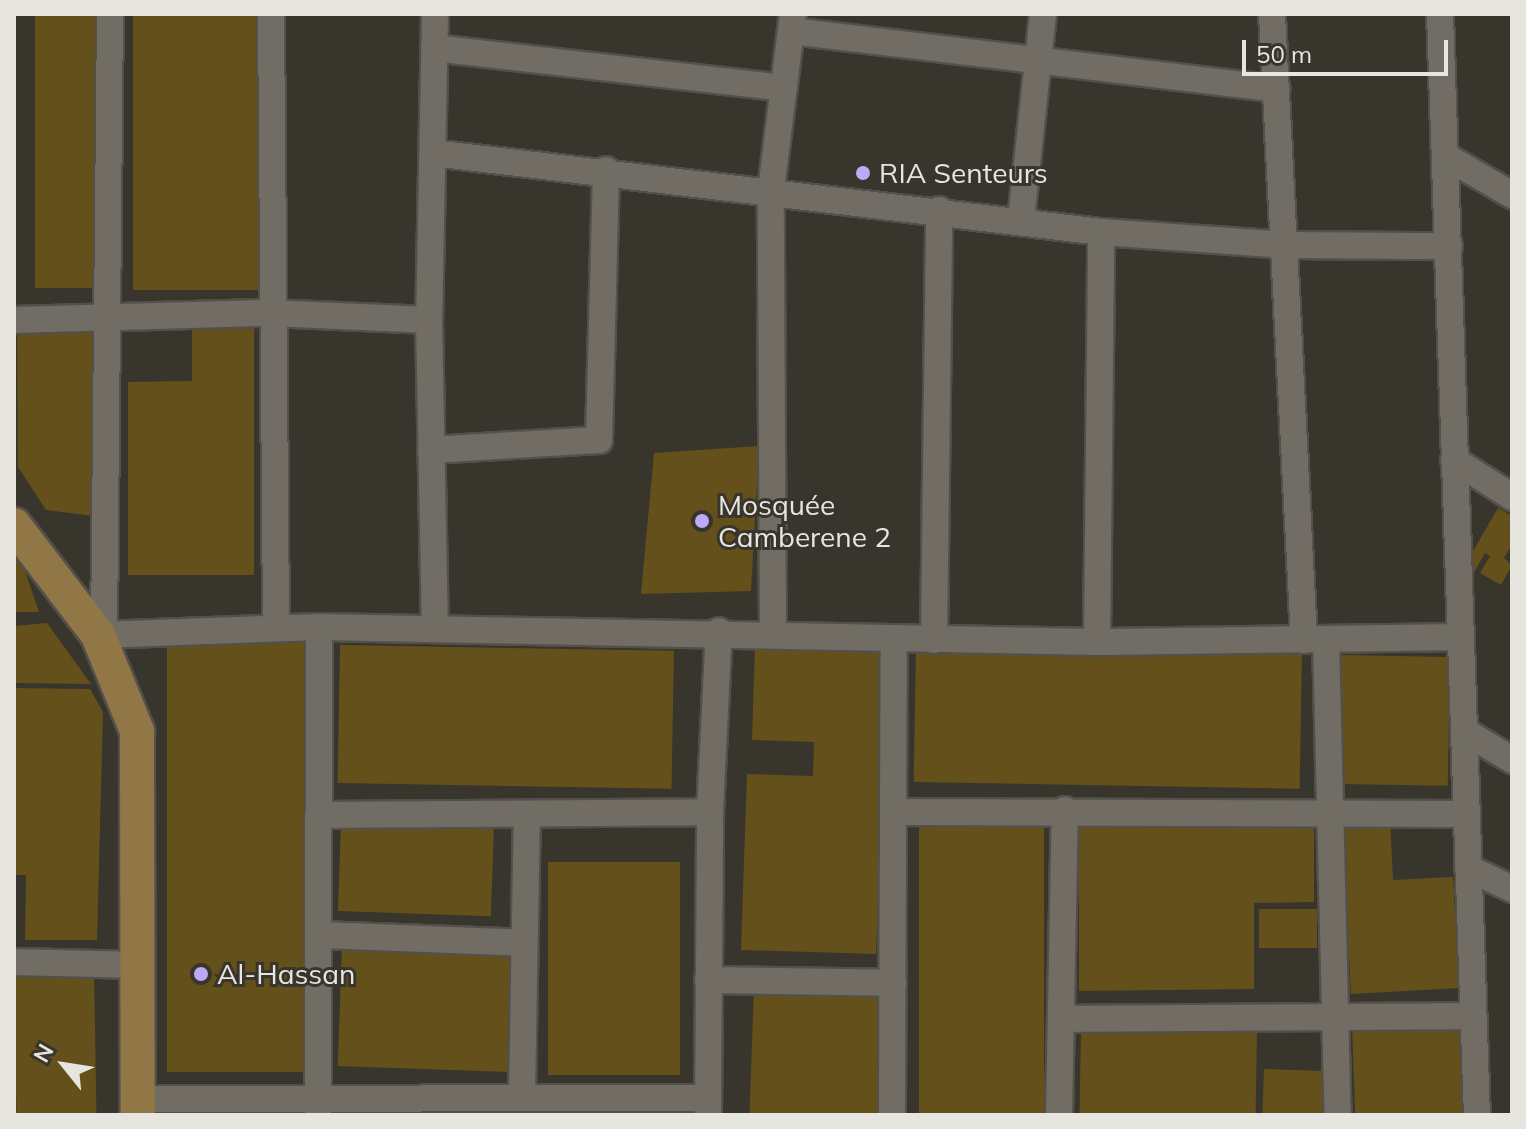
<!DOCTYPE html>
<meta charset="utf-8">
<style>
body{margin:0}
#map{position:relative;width:1526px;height:1129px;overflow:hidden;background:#38352d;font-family:Mulish,sans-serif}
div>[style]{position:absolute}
.building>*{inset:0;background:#64501b;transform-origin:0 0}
.roads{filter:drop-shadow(2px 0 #53504a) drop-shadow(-2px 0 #53504a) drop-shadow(0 2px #53504a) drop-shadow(0 -2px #53504a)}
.minor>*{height:26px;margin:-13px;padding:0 13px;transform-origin:13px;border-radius:13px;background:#716d64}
.major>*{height:34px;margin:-17px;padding:0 17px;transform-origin:17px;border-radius:17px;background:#927746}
.dots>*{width:22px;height:22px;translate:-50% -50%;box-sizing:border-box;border:4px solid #38352d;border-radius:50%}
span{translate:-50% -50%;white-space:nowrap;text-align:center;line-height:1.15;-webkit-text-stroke:6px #38352d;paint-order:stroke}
.poi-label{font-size:28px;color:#e7e5e0}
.left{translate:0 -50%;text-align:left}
.frame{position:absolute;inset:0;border:16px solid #e7e5e0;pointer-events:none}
.north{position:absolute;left:24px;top:1025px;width:80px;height:80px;-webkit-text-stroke:6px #38352d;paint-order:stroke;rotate:300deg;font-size:22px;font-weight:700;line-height:32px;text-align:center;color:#e7e5e0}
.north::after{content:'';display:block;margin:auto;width:28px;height:36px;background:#e7e5e0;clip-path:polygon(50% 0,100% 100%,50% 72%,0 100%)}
.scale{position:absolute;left:1242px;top:40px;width:206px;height:36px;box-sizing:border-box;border:4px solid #e7e5e0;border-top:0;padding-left:10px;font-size:24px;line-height:28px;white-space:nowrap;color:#e7e5e0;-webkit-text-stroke:6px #38352d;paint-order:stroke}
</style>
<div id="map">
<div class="building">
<div style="left:35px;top:14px;width:66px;height:274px"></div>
<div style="left:133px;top:14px;width:127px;height:276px"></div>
<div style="clip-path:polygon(192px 317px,254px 317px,254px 575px,128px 575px,128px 382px,192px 381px)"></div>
<div style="clip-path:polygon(17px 327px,96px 329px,94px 516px,46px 510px,18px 467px)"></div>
<div style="clip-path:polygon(759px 446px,751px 591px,641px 594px,654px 453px)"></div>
<div style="clip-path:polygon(1498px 508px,1512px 516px,1512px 544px,1504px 558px,1512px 565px,1501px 585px,1480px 573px,1490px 556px,1485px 553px,1475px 571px,1465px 565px)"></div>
<div style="clip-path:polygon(14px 548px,17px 548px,39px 612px,14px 612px)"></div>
<div style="clip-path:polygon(47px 623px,91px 684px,14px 683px,14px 626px)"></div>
<div style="left:167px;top:641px;width:143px;height:431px"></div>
<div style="left:340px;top:645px;width:334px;height:138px;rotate:1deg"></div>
<div style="clip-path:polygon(755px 645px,888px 649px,876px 954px,741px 950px,747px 774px,813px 776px,814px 742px,752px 740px)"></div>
<div style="left:916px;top:648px;width:386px;height:134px;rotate:1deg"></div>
<div style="left:1342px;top:655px;width:108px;height:129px;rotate:1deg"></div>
<div style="clip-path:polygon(14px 688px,90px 689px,103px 712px,97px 940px,25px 940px,26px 875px,14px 875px)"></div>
<div style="left:919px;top:815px;width:125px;height:300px"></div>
<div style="clip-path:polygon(1390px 818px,1393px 880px,1453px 877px,1459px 988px,1351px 994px,1342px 821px)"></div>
<div style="left:341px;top:822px;width:153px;height:89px;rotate:2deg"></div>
<div style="clip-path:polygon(1314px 824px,1314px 902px,1254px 903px,1254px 989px,1079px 991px,1079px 826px)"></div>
<div style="left:548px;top:862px;width:132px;height:213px"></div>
<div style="left:1259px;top:909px;width:58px;height:39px"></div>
<div style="left:342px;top:944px;width:171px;height:122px;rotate:2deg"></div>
<div style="left:94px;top:971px;width:144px;height:80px;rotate:89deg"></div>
<div style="left:754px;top:986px;width:129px;height:129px;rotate:2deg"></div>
<div style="left:1462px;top:1023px;width:92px;height:110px;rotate:88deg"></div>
<div style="left:1081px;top:1030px;width:176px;height:85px;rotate:1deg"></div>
<div style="left:1264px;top:1069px;width:68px;height:46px;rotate:2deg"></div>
<div style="clip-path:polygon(338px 1101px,675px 1109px,675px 1115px,337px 1115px)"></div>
<div style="left:304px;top:1107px;width:8px;height:141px;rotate:90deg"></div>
</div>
<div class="roads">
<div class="minor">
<div style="left:271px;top:14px;width:613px;rotate:89.53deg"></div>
<div style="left:435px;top:14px;width:306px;rotate:91.1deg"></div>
<div style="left:429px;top:320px;width:308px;rotate:88.9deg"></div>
<div style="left:1272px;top:14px;width:627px;rotate:87.07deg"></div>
<div style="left:1440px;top:14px;width:1102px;rotate:88.08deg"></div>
<div style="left:791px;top:31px;width:489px;rotate:6.8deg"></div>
<div style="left:434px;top:48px;width:352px;rotate:6.5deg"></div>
<div style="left:433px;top:153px;width:673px;rotate:6.74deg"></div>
<div style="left:1101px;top:232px;width:186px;rotate:4deg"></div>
<div style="left:1287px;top:245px;width:162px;rotate:0.4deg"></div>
<div style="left:1445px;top:156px;width:78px;rotate:30.2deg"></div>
<div style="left:1021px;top:220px;width:207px;rotate:-83.9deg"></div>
<div style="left:14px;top:320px;width:256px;rotate:-1.6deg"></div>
<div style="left:270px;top:313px;width:159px;rotate:2.5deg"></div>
<div style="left:431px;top:450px;width:168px;rotate:-3.4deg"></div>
<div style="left:599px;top:440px;width:270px;rotate:-88.5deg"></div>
<div style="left:1454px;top:460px;width:69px;rotate:32.5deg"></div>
<div style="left:773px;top:632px;width:442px;rotate:-90.3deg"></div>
<div style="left:771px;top:190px;width:177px;rotate:-82.9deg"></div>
<div style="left:98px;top:635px;width:221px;rotate:-2.1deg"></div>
<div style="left:319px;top:627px;width:778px;rotate:1.1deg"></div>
<div style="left:1097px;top:642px;width:363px;rotate:-0.8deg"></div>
<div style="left:104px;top:635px;width:621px;rotate:-89.45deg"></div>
<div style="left:934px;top:640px;width:430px;rotate:-89.3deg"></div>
<div style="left:1326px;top:640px;width:475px;rotate:88.6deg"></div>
<div style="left:1097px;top:642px;width:410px;rotate:-89.4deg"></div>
<div style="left:1464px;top:731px;width:56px;rotate:31.1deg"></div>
<div style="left:897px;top:812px;width:569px;rotate:0.2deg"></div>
<div style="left:318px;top:815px;width:392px;rotate:-0.4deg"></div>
<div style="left:1468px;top:868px;width:49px;rotate:25.5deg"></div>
<div style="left:320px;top:935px;width:204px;rotate:2.2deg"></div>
<div style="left:14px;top:962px;width:124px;rotate:1.4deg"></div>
<div style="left:708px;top:980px;width:185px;rotate:0.9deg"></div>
<div style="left:1061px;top:1019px;width:412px;rotate:-0.4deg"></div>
<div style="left:522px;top:1094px;width:279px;rotate:-89deg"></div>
<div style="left:138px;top:1099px;width:569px;rotate:-0.1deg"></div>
<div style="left:318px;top:1115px;width:488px;rotate:-89.9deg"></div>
<div style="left:708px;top:1115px;width:303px;rotate:-89.6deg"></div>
<div style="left:710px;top:812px;width:181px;rotate:-87.2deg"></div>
<div style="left:892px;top:1115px;width:477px;rotate:-89.8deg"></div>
<div style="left:1059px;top:1115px;width:305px;rotate:-88.9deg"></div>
</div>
<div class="major">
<div style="left:14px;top:525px;width:138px;rotate:52.6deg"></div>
<div style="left:98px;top:635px;width:104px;rotate:67.9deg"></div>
<div style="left:137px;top:731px;width:384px;rotate:89.9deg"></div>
</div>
</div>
<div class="dots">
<div style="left:863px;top:173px;background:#bbaaf6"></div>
<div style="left:702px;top:521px;background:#bbaaf6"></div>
<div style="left:201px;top:974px;background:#bbaaf6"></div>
</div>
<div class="poi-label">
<span class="left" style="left:879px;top:173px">RIA Senteurs</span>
<span class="left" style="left:718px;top:521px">Mosquée<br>Camberene 2</span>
<span class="left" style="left:217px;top:974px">Al-Hassan</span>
</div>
<div class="frame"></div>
<div class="north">N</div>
<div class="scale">50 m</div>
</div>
